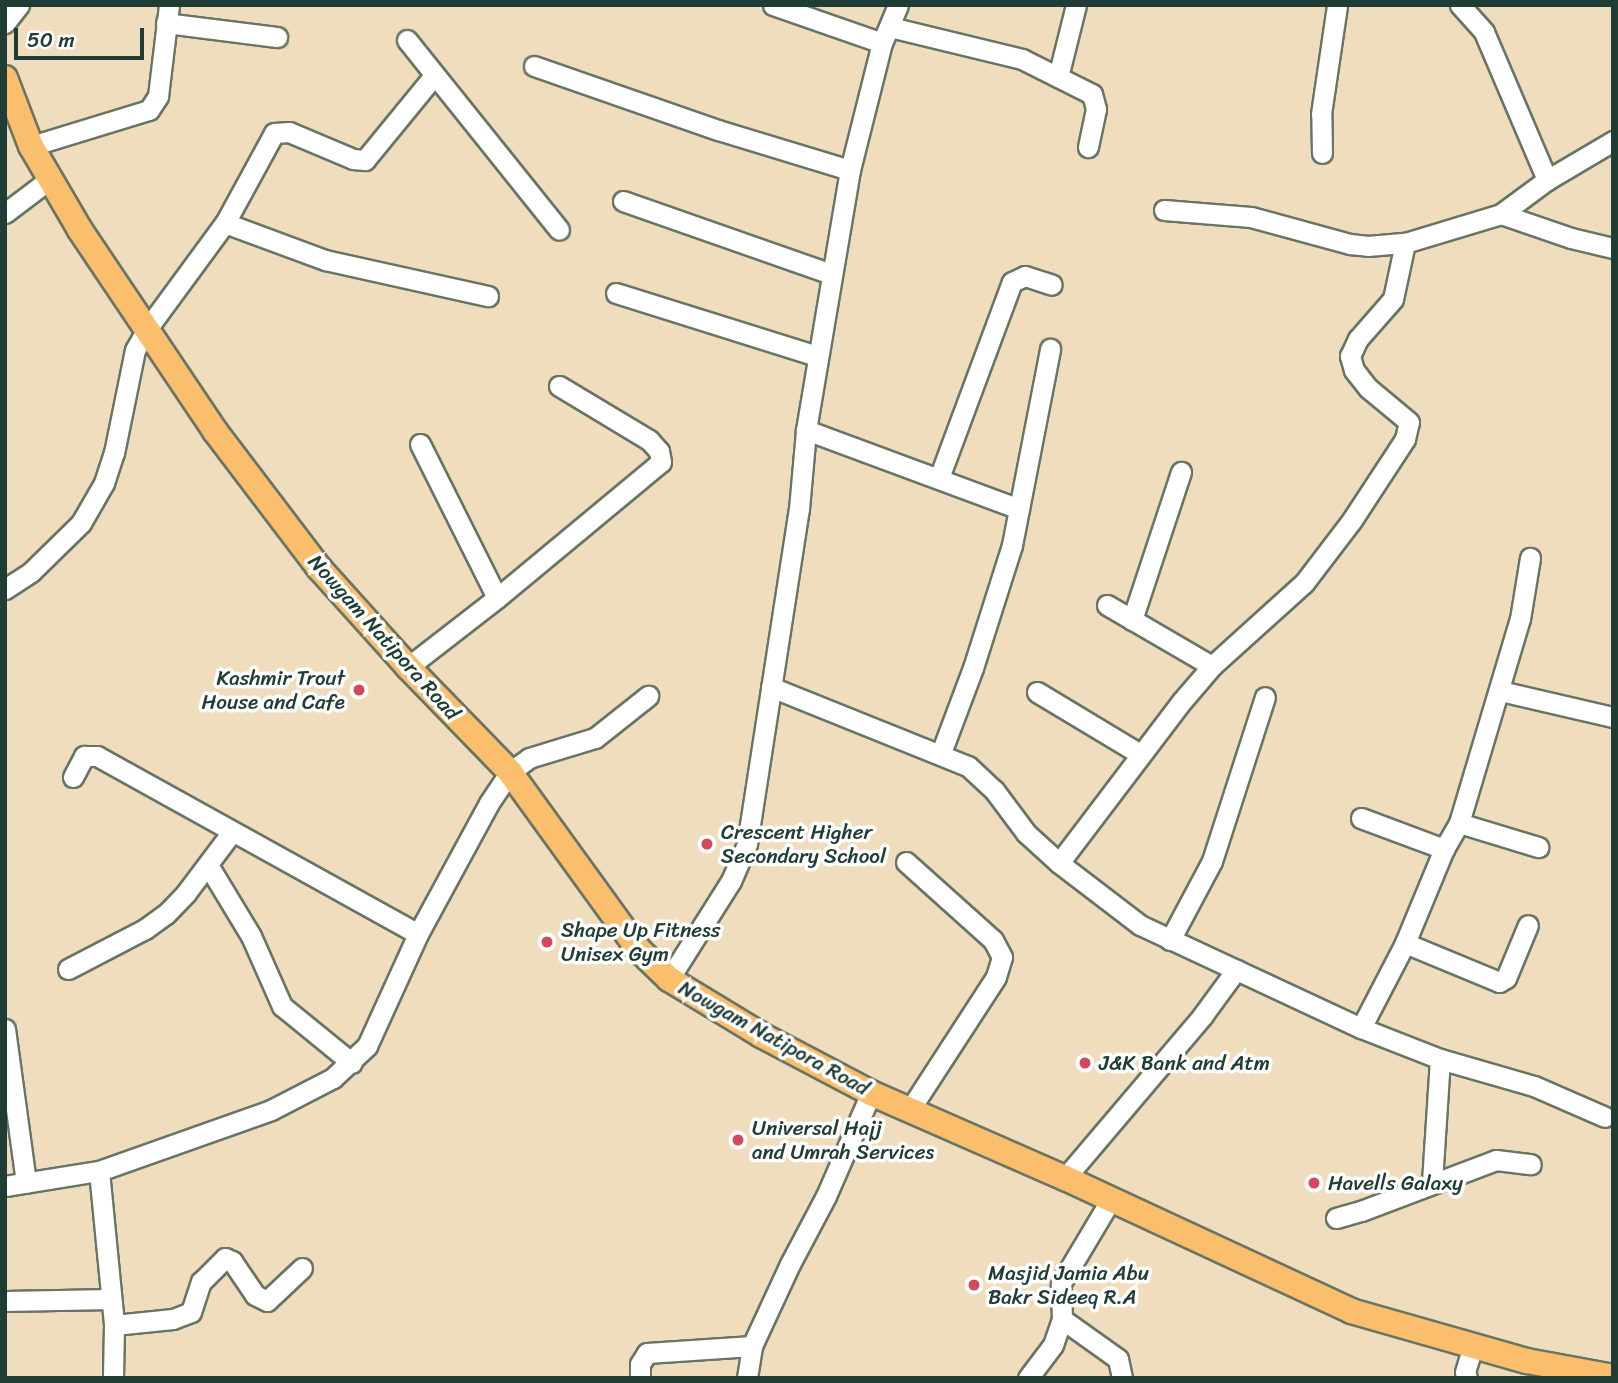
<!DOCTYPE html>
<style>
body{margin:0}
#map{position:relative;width:1618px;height:1383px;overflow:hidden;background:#f0ddbd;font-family:Sriracha,sans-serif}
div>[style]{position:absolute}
.roads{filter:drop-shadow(2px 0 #687564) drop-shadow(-2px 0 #687564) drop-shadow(0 2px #687564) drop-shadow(0 -2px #687564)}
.minor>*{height:19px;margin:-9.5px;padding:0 9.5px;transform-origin:9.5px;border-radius:9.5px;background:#fff}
.major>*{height:24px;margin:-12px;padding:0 12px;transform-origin:12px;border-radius:12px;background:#fabe6d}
.dots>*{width:19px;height:19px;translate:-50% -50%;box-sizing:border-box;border:4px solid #fff;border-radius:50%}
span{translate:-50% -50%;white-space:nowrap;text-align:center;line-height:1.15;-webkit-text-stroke:7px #fff;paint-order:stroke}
.street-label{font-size:21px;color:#1f3d34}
.poi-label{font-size:21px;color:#1f3d34}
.right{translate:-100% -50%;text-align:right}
.left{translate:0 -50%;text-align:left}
.frame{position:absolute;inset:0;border:7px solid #1f3d34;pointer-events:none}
.scale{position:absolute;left:14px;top:28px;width:130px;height:32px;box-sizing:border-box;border:4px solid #1f3d34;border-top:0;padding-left:9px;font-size:21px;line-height:24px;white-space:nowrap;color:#1f3d34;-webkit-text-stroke:5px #fff;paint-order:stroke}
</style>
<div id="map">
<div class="roads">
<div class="minor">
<div style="left:773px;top:5px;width:115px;rotate:19.2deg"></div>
<div style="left:1460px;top:5px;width:36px;rotate:48deg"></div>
<div style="left:1484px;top:32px;width:161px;rotate:66.9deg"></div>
<div style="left:5px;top:23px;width:23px;rotate:-52deg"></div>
<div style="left:166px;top:23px;width:112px;rotate:7.2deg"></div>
<div style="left:890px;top:27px;width:136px;rotate:13.6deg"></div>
<div style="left:1022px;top:59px;width:78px;rotate:26.6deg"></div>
<div style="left:1092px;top:94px;width:16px;rotate:75deg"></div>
<div style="left:1096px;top:109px;width:39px;rotate:102deg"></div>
<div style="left:407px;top:40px;width:243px;rotate:51.3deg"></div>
<div style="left:534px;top:66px;width:195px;rotate:19.2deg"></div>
<div style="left:718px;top:130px;width:138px;rotate:16.9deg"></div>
<div style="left:1058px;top:77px;width:74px;rotate:-76deg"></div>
<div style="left:31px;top:146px;width:123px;rotate:-17deg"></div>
<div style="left:149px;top:110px;width:17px;rotate:-57deg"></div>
<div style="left:158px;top:96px;width:92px;rotate:-83.1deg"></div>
<div style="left:1322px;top:153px;width:39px;rotate:-91deg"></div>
<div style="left:1321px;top:114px;width:110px;rotate:-81.6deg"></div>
<div style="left:623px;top:201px;width:220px;rotate:19.3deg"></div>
<div style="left:1164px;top:210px;width:87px;rotate:4.6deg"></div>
<div style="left:1251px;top:217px;width:103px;rotate:15.3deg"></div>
<div style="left:1350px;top:244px;width:18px;rotate:6deg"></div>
<div style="left:1368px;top:246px;width:37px;rotate:-5deg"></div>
<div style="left:1405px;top:243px;width:100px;rotate:-16.8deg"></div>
<div style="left:1501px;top:214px;width:57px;rotate:-36.5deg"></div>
<div style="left:1547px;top:180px;width:77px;rotate:-30.6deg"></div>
<div style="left:5px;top:213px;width:56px;rotate:-37.1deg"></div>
<div style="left:1501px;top:214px;width:74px;rotate:18.9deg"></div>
<div style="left:1571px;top:238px;width:43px;rotate:13.4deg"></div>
<div style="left:225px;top:223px;width:107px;rotate:20.3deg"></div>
<div style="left:325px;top:260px;width:167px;rotate:12.5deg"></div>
<div style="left:616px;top:293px;width:211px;rotate:17.4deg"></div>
<div style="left:806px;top:430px;width:227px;rotate:20.3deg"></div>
<div style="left:420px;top:444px;width:172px;rotate:63.4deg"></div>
<div style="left:939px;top:478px;width:209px;rotate:-69.6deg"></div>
<div style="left:1012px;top:282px;width:14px;rotate:-25deg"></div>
<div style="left:1025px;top:276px;width:28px;rotate:18deg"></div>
<div style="left:5px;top:589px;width:31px;rotate:-33deg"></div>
<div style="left:31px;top:572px;width:70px;rotate:-44.4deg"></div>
<div style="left:81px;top:523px;width:46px;rotate:-60.1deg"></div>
<div style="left:104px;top:483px;width:32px;rotate:-72deg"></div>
<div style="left:114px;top:453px;width:105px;rotate:-78.5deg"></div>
<div style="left:135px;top:350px;width:24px;rotate:-60deg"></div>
<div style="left:147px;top:329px;width:132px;rotate:-53.7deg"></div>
<div style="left:225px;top:223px;width:102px;rotate:-61.4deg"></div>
<div style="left:274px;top:133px;width:15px;rotate:-4deg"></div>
<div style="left:289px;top:132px;width:69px;rotate:22.9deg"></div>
<div style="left:353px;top:159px;width:12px;rotate:5deg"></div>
<div style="left:365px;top:160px;width:107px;rotate:-50.7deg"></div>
<div style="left:1107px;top:605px;width:121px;rotate:30.2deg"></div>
<div style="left:1132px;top:620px;width:156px;rotate:-71.7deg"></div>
<div style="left:408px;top:667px;width:113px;rotate:-37.8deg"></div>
<div style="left:497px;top:598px;width:213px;rotate:-39.7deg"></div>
<div style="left:661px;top:462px;width:11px;rotate:-100deg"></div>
<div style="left:659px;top:451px;width:15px;rotate:-132deg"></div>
<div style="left:649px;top:440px;width:105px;rotate:-149deg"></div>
<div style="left:771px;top:687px;width:212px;rotate:21.9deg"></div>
<div style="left:968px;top:766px;width:35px;rotate:43deg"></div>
<div style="left:994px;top:790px;width:54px;rotate:53.3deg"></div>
<div style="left:1026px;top:833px;width:45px;rotate:42.3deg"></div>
<div style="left:1059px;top:863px;width:102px;rotate:37.4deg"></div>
<div style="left:1140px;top:925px;width:244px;rotate:25deg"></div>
<div style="left:1361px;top:1028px;width:85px;rotate:21.4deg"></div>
<div style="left:1440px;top:1059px;width:98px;rotate:16deg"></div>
<div style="left:1534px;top:1086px;width:77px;rotate:23.6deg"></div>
<div style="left:1500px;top:691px;width:116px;rotate:13deg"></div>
<div style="left:1037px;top:692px;width:120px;rotate:31deg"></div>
<div style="left:941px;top:753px;width:91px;rotate:-69.4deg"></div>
<div style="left:973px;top:668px;width:129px;rotate:-72.4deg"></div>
<div style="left:1012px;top:545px;width:200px;rotate:-79deg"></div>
<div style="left:73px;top:777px;width:24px;rotate:-62deg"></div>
<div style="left:84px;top:756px;width:13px"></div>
<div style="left:97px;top:756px;width:367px;rotate:29deg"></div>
<div style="left:1361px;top:818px;width:89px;rotate:20.5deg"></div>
<div style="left:1459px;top:823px;width:83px;rotate:16.9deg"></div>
<div style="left:906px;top:862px;width:117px;rotate:41.9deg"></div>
<div style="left:993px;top:940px;width:19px;rotate:62deg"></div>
<div style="left:1002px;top:957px;width:21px;rotate:107deg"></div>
<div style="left:996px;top:977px;width:160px;rotate:123deg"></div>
<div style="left:1059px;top:863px;width:203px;rotate:-52.8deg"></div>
<div style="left:1182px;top:701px;width:46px;rotate:-49.4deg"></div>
<div style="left:1212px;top:666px;width:124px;rotate:-42.1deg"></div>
<div style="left:1304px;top:583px;width:79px;rotate:-52.7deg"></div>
<div style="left:1352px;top:520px;width:97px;rotate:-56.8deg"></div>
<div style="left:1405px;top:439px;width:17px;rotate:-77deg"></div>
<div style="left:1409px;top:422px;width:53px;rotate:-140.3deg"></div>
<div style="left:1368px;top:388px;width:23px;rotate:-128deg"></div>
<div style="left:1354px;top:370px;width:15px;rotate:-106deg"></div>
<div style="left:1350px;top:356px;width:19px;rotate:-65deg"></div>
<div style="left:1358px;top:339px;width:53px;rotate:-48.8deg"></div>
<div style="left:1393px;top:299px;width:57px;rotate:-77.9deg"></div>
<div style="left:208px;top:865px;width:83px;rotate:58.8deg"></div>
<div style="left:251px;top:936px;width:77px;rotate:66.1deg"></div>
<div style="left:282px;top:1006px;width:90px;rotate:39.2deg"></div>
<div style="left:1170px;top:940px;width:89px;rotate:-62deg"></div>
<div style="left:1212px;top:861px;width:172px;rotate:-72.1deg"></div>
<div style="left:1405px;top:943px;width:102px;rotate:22.5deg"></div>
<div style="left:1499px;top:982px;width:8px;rotate:-30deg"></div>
<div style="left:1506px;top:978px;width:57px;rotate:-67.5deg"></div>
<div style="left:68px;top:969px;width:87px;rotate:-27.5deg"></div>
<div style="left:145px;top:929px;width:26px;rotate:-36deg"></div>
<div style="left:166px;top:914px;width:29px;rotate:-46deg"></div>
<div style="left:186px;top:893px;width:76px;rotate:-53deg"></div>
<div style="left:669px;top:979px;width:116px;rotate:-57.7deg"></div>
<div style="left:731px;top:881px;width:40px;rotate:-66.6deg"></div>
<div style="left:747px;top:844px;width:339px;rotate:-81.2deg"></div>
<div style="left:799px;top:509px;width:79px;rotate:-84.9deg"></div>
<div style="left:806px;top:430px;width:264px;rotate:-80.4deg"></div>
<div style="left:850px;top:170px;width:131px;rotate:-75.9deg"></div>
<div style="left:882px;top:43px;width:41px;rotate:-67.2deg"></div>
<div style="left:1361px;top:1028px;width:96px;rotate:-62.6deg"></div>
<div style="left:1405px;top:943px;width:102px;rotate:-67.5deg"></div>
<div style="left:1444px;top:849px;width:30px;rotate:-60deg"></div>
<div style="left:1459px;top:823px;width:213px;rotate:-73.4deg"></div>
<div style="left:1520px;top:619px;width:62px;rotate:-80.7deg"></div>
<div style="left:5px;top:1029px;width:155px;rotate:82.2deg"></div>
<div style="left:99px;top:1171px;width:155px;rotate:84.4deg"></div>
<div style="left:114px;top:1325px;width:53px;rotate:91.1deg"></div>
<div style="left:1065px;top:1178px;width:214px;rotate:-49.7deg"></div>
<div style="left:1203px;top:1015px;width:56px;rotate:-53.7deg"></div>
<div style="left:1432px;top:1182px;width:123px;rotate:-86.3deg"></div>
<div style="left:5px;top:1186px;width:95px;rotate:-9.1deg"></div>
<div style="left:99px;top:1171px;width:182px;rotate:-19.5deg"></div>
<div style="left:271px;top:1110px;width:70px;rotate:-27.3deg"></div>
<div style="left:333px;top:1078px;width:47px;rotate:-43.3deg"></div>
<div style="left:367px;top:1046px;width:123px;rotate:-65.5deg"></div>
<div style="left:418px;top:934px;width:149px;rotate:-61.5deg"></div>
<div style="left:489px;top:803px;width:37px;rotate:-56deg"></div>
<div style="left:510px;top:772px;width:24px;rotate:-36deg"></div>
<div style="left:529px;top:758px;width:69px;rotate:-16.9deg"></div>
<div style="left:595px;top:738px;width:68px;rotate:-38.4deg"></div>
<div style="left:1336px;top:1218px;width:26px;rotate:-16deg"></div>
<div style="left:1361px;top:1211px;width:144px;rotate:-20.7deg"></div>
<div style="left:1496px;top:1160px;width:35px;rotate:7deg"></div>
<div style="left:5px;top:1301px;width:106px;rotate:-1.1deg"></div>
<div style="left:1062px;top:1319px;width:69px;rotate:35.5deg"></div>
<div style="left:1118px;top:1359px;width:19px;rotate:78deg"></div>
<div style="left:114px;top:1325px;width:59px;rotate:-5.8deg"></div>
<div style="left:173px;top:1319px;width:19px;rotate:-21deg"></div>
<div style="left:191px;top:1312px;width:32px;rotate:-72deg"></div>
<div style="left:201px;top:1282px;width:34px;rotate:-45deg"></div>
<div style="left:225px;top:1258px;width:8px;rotate:23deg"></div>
<div style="left:232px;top:1261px;width:41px;rotate:55.9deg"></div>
<div style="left:255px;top:1295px;width:13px;rotate:27deg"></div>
<div style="left:267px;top:1301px;width:48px;rotate:-43.3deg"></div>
<div style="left:640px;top:1378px;width:14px;rotate:-90deg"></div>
<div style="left:640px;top:1364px;width:13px;rotate:-58deg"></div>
<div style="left:647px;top:1353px;width:105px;rotate:-3.8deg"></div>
<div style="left:747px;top:1378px;width:32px;rotate:-81deg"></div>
<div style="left:752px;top:1346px;width:90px;rotate:-65.1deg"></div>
<div style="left:790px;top:1264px;width:77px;rotate:-62.1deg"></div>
<div style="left:826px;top:1196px;width:112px;rotate:-66.4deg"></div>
<div style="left:1028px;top:1378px;width:41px;rotate:-52.9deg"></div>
<div style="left:1053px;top:1345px;width:28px;rotate:-71deg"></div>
<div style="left:1062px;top:1319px;width:36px;rotate:-92deg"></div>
<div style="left:1061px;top:1283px;width:98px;rotate:-59.2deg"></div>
<div style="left:1467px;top:1378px;width:6px;rotate:-108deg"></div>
<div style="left:1465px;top:1372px;width:27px;rotate:-73deg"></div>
</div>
<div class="major">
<div style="left:5px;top:78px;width:73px;rotate:69.1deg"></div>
<div style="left:31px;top:146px;width:97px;rotate:59.7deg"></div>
<div style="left:80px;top:230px;width:242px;rotate:56.1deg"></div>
<div style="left:215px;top:431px;width:172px;rotate:52.8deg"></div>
<div style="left:319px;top:568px;width:133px;rotate:48deg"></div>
<div style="left:408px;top:667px;width:146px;rotate:45.8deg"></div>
<div style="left:510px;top:772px;width:220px;rotate:54.1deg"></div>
<div style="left:639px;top:950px;width:42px;rotate:44deg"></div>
<div style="left:669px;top:979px;width:108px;rotate:31.3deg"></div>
<div style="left:761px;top:1035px;width:124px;rotate:27.8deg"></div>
<div style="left:871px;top:1093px;width:212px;rotate:23.7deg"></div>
<div style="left:1065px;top:1178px;width:315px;rotate:24.9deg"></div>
<div style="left:1351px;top:1311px;width:183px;rotate:15.9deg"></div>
<div style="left:1527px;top:1361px;width:87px;rotate:10.5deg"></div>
</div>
</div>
<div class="dots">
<div style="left:359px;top:690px;background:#d1495b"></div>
<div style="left:707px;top:844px;background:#d1495b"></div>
<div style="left:547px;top:942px;background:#d1495b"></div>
<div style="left:1085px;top:1063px;background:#d1495b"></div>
<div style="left:738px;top:1140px;background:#d1495b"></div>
<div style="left:1314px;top:1183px;background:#d1495b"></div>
<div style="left:974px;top:1285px;background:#d1495b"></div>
</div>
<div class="street-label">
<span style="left:384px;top:637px;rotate:48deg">Nowgam Natipora Road</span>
<span style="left:774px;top:1038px;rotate:29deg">Nowgam Natipora Road</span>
</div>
<div class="poi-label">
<span class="right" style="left:345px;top:690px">Kashmir Trout<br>House and Cafe</span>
<span class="left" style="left:721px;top:844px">Crescent Higher<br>Secondary School</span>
<span class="left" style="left:561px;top:942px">Shape Up Fitness<br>Unisex Gym</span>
<span class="left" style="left:1099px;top:1063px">J&amp;K Bank and Atm</span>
<span class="left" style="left:752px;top:1140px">Universal Hajj<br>and Umrah Services</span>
<span class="left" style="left:1328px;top:1183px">Havells Galaxy</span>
<span class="left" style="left:988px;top:1285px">Masjid Jamia Abu<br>Bakr Sideeq R.A</span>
</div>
<div class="frame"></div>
<div class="scale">50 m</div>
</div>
